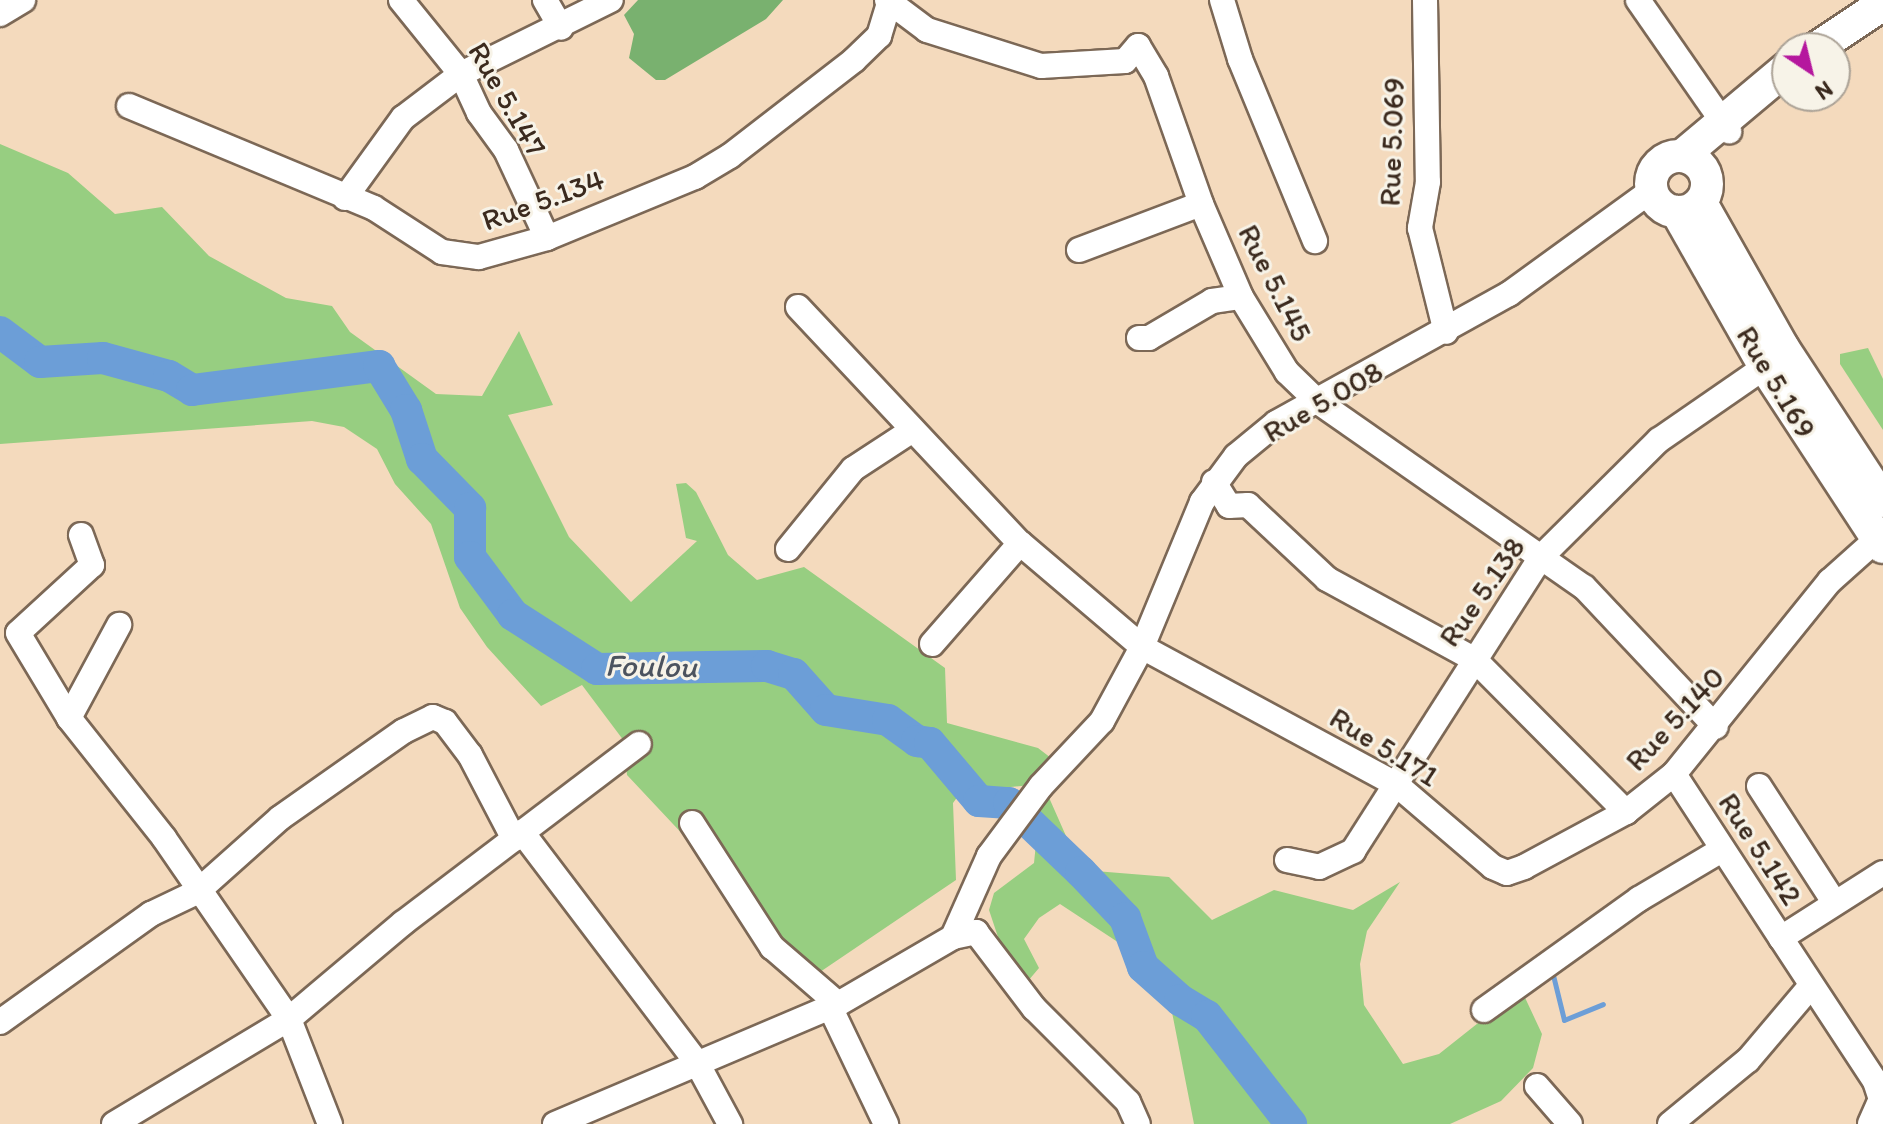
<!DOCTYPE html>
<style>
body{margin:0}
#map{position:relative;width:1883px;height:1124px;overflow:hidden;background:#f4dabd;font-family:Itim,sans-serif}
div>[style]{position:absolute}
.green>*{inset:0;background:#97ce81}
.forest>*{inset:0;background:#79b16f}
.stream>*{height:5px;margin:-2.5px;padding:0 2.5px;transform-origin:2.5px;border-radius:2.5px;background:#6c9ed7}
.river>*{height:32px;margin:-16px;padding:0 16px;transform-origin:16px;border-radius:16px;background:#6c9ed7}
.roads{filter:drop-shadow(2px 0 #7c6856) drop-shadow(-2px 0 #7c6856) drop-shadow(0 2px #7c6856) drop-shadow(0 -2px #7c6856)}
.minor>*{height:24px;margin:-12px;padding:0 12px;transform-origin:12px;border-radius:12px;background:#fff}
.major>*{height:32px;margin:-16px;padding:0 16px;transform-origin:16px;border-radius:16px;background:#fff}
.major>.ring{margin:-16px;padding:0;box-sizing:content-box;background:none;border:32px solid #fff;border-radius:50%}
span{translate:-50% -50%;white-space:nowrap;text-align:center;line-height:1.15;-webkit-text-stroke:6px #f7f3e8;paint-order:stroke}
.street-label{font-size:30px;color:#3b2a1e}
.water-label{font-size:32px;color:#4c535f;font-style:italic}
.north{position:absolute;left:1771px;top:32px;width:80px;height:80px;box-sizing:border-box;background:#f7f3e8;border:2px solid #aca397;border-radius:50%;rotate:145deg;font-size:22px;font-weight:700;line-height:32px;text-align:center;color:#3b2a1e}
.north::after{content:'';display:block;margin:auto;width:28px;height:36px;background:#b5179e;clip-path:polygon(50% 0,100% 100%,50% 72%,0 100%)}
</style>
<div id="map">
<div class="green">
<div style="clip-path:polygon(0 144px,68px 173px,115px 214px,162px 207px,209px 256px,286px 298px,332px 306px,350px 332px,436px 394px,482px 396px,519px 331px,553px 405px,508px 415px,569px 537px,631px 602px,697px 541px,686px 538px,676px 484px,686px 483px,696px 492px,728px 555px,757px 580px,804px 567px,945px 668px,947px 723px,1038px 748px,1051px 758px,1043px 784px,1070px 845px,1095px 871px,1169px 877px,1212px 920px,1274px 890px,1353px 910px,1400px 882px,1367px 931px,1360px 964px,1364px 1005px,1403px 1064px,1439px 1054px,1521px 989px,1542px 1034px,1533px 1068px,1501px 1101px,1450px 1124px,1194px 1124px,1169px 997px,1142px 958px,1060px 904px,1039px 918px,1024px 939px,1039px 968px,1028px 981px,1005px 958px,989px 910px,994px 893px,1034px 863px,1042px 784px,961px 792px,953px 803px,956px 880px,820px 972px,812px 972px,627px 775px,624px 741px,582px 685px,541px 706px,487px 647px,460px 608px,431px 524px,395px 484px,377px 449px,344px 427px,312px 421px,0 444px)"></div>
<div style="clip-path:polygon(1868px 348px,1883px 379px,1883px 430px,1840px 364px,1840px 354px)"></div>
</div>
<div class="forest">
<div style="clip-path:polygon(638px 0,783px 0,766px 19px,665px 80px,656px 80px,629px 58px,634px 34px,624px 15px)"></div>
</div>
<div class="stream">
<div style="left:1552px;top:971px;width:50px;rotate:76.2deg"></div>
<div style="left:1564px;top:1020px;width:42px;rotate:-22.3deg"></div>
</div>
<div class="river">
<div style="left:0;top:332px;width:50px;rotate:36.9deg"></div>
<div style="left:40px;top:362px;width:63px;rotate:-3.6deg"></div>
<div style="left:103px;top:358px;width:68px;rotate:15.3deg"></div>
<div style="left:169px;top:376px;width:27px;rotate:31deg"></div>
<div style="left:192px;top:390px;width:189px;rotate:-7.3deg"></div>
<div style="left:379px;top:366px;width:52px;rotate:58.5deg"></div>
<div style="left:406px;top:410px;width:52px;rotate:71.9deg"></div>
<div style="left:422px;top:459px;width:69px;rotate:45.6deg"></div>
<div style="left:470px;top:508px;width:49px;rotate:90deg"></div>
<div style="left:470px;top:557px;width:72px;rotate:53.4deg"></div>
<div style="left:513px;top:615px;width:100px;rotate:32.7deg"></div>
<div style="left:597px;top:669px;width:170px;rotate:-1deg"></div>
<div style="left:767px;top:666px;width:28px;rotate:17deg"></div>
<div style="left:794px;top:674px;width:48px;rotate:48.4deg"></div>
<div style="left:826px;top:710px;width:63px;rotate:9.2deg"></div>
<div style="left:888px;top:720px;width:36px;rotate:36deg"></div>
<div style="left:917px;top:741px;width:13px;rotate:9deg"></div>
<div style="left:930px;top:743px;width:76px;rotate:49.8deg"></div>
<div style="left:979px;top:801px;width:30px;rotate:4deg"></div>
<div style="left:1009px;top:803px;width:100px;rotate:43.8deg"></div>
<div style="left:1081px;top:872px;width:64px;rotate:46.3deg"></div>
<div style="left:1125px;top:918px;width:52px;rotate:69.8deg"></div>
<div style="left:1143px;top:967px;width:50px;rotate:41.7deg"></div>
<div style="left:1180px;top:1000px;width:31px;rotate:31deg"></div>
<div style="left:1207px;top:1016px;width:137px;rotate:52.1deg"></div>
</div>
<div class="roads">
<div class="minor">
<div style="left:401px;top:0;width:95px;rotate:51deg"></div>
<div style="left:461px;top:74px;width:43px;rotate:65.2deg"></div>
<div style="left:479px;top:113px;width:46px;rotate:53.9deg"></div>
<div style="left:506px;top:150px;width:97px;rotate:65deg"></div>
<div style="left:545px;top:0;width:32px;rotate:60deg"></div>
<div style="left:887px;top:0;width:50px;rotate:36.9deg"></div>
<div style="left:927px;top:30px;width:120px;rotate:17.5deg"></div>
<div style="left:1041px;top:66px;width:84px;rotate:-3.4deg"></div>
<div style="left:1125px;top:61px;width:20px;rotate:-49deg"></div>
<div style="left:1138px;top:46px;width:35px;rotate:59deg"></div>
<div style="left:1156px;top:76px;width:136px;rotate:70.6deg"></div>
<div style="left:1201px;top:204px;width:101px;rotate:66.7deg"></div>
<div style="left:1241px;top:297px;width:88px;rotate:58.5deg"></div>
<div style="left:1287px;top:372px;width:42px;rotate:44deg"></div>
<div style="left:1317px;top:401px;width:325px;rotate:34.9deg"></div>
<div style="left:1584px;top:587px;width:192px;rotate:46.7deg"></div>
<div style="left:1222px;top:0;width:62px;rotate:73deg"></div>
<div style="left:1240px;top:59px;width:197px;rotate:67.6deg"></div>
<div style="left:1425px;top:0;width:182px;rotate:89.1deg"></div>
<div style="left:1428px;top:182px;width:47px;rotate:99.9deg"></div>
<div style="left:1420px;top:228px;width:107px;rotate:76deg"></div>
<div style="left:1638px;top:0;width:160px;rotate:55.2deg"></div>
<div style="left:0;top:14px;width:27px;rotate:-31deg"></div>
<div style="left:129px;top:106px;width:265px;rotate:22.6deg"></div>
<div style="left:374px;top:208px;width:81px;rotate:32.9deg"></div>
<div style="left:442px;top:252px;width:37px;rotate:8deg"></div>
<div style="left:479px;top:257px;width:71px;rotate:-15.6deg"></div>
<div style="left:547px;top:238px;width:160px;rotate:-22.4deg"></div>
<div style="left:695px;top:177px;width:41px;rotate:-31deg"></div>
<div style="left:730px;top:156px;width:157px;rotate:-37.7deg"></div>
<div style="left:854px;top:60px;width:35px;rotate:-44deg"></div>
<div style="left:879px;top:36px;width:34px;rotate:-73deg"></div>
<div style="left:345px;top:198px;width:99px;rotate:-54.1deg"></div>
<div style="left:403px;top:118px;width:73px;rotate:-37.2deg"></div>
<div style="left:461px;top:74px;width:167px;rotate:-26.3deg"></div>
<div style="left:1079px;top:250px;width:130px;rotate:-20.7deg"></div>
<div style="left:798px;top:307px;width:324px;rotate:46.8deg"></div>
<div style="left:1020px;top:543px;width:160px;rotate:40.4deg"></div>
<div style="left:1142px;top:647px;width:290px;rotate:28.4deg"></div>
<div style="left:1397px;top:785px;width:126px;rotate:40.5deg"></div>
<div style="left:1493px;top:867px;width:15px;rotate:23deg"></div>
<div style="left:1507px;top:873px;width:18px;rotate:-19deg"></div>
<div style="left:1524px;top:867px;width:116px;rotate:-28.3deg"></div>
<div style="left:1139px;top:338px;width:10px"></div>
<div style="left:1149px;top:338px;width:73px;rotate:-30.4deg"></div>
<div style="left:1212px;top:301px;width:29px;rotate:-8deg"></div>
<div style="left:1214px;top:482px;width:28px;rotate:58deg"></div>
<div style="left:1229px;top:506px;width:19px;rotate:-3deg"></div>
<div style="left:1248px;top:505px;width:108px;rotate:43.1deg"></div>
<div style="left:1327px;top:579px;width:167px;rotate:28.6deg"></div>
<div style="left:1474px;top:659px;width:216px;rotate:45.2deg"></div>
<div style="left:1626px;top:812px;width:61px;rotate:-38.4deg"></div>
<div style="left:1674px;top:774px;width:248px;rotate:-51.1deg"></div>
<div style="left:1830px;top:581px;width:63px;rotate:-41.8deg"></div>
<div style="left:81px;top:535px;width:32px;rotate:70deg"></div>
<div style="left:92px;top:565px;width:100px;rotate:137.4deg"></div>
<div style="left:18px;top:633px;width:99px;rotate:59deg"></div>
<div style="left:69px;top:718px;width:153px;rotate:51.6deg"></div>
<div style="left:164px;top:838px;width:220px;rotate:55.4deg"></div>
<div style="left:289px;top:1019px;width:113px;rotate:68.7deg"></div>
<div style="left:788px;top:549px;width:103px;rotate:-50.9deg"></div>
<div style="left:853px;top:469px;width:69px;rotate:-33.2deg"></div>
<div style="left:932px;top:644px;width:134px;rotate:-48.9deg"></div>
<div style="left:69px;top:718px;width:106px;rotate:-61.7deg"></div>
<div style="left:1674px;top:774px;width:196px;rotate:56.9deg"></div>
<div style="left:1781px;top:938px;width:121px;rotate:-32.5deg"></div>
<div style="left:1759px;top:786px;width:138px;rotate:57.1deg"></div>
<div style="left:692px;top:823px;width:148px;rotate:57.2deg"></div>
<div style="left:772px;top:947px;width:87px;rotate:40.8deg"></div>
<div style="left:522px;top:832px;width:288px;rotate:52.8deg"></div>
<div style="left:696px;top:1061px;width:72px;rotate:61.6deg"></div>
<div style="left:1287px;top:860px;width:33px;rotate:12deg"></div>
<div style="left:1319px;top:867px;width:38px;rotate:-25deg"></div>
<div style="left:1353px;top:851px;width:350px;rotate:-57.4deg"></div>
<div style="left:1542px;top:556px;width:165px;rotate:-44.8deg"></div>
<div style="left:1659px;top:440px;width:129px;rotate:-34.6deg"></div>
<div style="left:953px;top:937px;width:24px;rotate:-12deg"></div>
<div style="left:976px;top:932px;width:96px;rotate:52.7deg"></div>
<div style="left:1034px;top:1008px;width:133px;rotate:45deg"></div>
<div style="left:1128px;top:1102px;width:24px;rotate:66deg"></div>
<div style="left:1781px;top:938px;width:171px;rotate:56.7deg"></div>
<div style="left:1875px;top:1081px;width:19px;rotate:72deg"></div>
<div style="left:1881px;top:1099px;width:27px;rotate:114deg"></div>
<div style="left:830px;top:1007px;width:130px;rotate:64.4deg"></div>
<div style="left:1484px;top:1010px;width:191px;rotate:-35.6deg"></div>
<div style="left:1639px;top:899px;width:94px;rotate:-30.7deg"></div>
<div style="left:0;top:1022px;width:186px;rotate:-35.6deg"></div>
<div style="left:151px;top:914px;width:51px;rotate:-25.6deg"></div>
<div style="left:197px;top:892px;width:111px;rotate:-41.7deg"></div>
<div style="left:280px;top:818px;width:151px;rotate:-35.1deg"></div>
<div style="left:404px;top:731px;width:32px;rotate:-26deg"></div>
<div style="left:433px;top:717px;width:13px;rotate:23deg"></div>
<div style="left:445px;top:722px;width:41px;rotate:52.9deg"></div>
<div style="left:470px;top:755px;width:95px;rotate:62.4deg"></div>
<div style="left:1537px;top:1086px;width:50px;rotate:49deg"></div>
<div style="left:114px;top:1124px;width:204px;rotate:-31deg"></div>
<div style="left:289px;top:1019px;width:149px;rotate:-40.1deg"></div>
<div style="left:403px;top:923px;width:296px;rotate:-37.2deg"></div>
<div style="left:555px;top:1124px;width:307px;rotate:-23deg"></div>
<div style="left:838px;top:1004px;width:133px;rotate:-30.2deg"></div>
<div style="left:953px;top:937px;width:89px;rotate:-66deg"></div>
<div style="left:989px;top:856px;width:87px;rotate:-53.4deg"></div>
<div style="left:1041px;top:786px;width:89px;rotate:-46.8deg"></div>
<div style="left:1102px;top:721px;width:84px;rotate:-61.6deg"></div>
<div style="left:1142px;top:647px;width:157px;rotate:-67.5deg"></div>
<div style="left:1202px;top:502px;width:57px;rotate:-53.5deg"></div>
<div style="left:1236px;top:456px;width:52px;rotate:-39.5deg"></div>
<div style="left:1276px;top:423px;width:266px;rotate:-29deg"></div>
<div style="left:1509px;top:294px;width:175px;rotate:-36deg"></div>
<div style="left:1670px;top:1124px;width:101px;rotate:-39.4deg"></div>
<div style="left:1748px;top:1060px;width:96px;rotate:-49.7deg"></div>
</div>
<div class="major">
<div style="left:1817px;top:48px;width:79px;rotate:-33.7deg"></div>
<div class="ring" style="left:1651px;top:156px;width:24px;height:24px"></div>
<div style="left:1682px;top:156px;width:137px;rotate:-40deg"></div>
<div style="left:1701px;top:203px;width:167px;rotate:60.5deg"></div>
<div style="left:1783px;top:348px;width:183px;rotate:56.8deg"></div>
<div style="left:1677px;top:212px;width:178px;rotate:60.4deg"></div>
<div style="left:1765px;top:367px;width:215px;rotate:56.8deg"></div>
</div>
</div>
<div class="street-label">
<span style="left:507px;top:99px;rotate:60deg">Rue 5.147</span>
<span style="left:1392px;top:142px;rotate:-88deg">Rue 5.069</span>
<span style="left:543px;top:200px;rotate:-20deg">Rue 5.134</span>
<span style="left:1275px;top:283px;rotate:63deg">Rue 5.145</span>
<span style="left:1776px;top:382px;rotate:59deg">Rue 5.169</span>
<span style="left:1323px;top:402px;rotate:-30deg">Rue 5.008</span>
<span style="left:1482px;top:592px;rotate:-55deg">Rue 5.138</span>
<span style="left:1675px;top:719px;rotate:-47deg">Rue 5.140</span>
<span style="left:1384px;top:747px;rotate:32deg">Rue 5.171</span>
<span style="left:1760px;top:849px;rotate:57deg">Rue 5.142</span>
</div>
<div class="water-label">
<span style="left:651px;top:666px;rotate:1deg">Foulou</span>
</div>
<div class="north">N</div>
</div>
